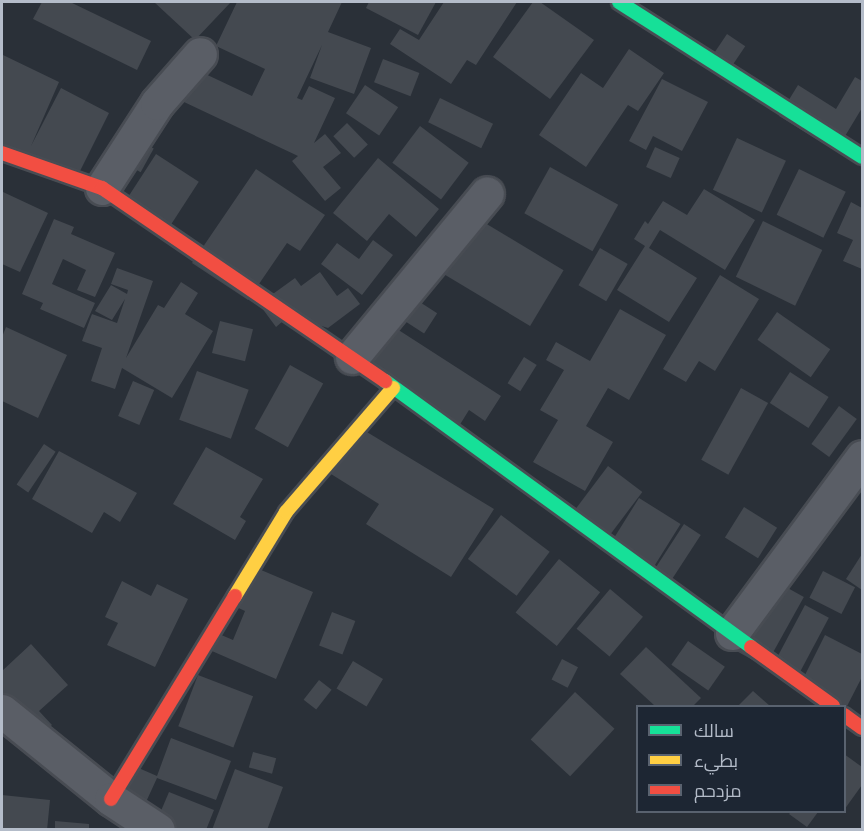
<!DOCTYPE html>
<meta charset="utf-8">
<style>
body{margin:0}
#map{position:relative;width:864px;height:831px;overflow:hidden;background:#2a3038;font-family:Arial,Cairo,sans-serif}
div>[style]{position:absolute}
.building>*{inset:0;background:#444950;transform-origin:0 0}
.roads{filter:drop-shadow(2px 0 #484c53) drop-shadow(-2px 0 #484c53) drop-shadow(0 2px #484c53) drop-shadow(0 -2px #484c53)}
.street>*{height:33px;margin:-16.5px;padding:0 16.5px;transform-origin:16.5px;border-radius:16.5px;background:#5a5e66}
.fast>*{height:14px;margin:-7px;padding:0 7px;transform-origin:7px;border-radius:7px;background:#16e098}
.slow>*{height:14px;margin:-7px;padding:0 7px;transform-origin:7px;border-radius:7px;background:#ffcf43}
.jam>*{height:14px;margin:-7px;padding:0 7px;transform-origin:7px;border-radius:7px;background:#f24e42}
span{translate:-50% -50%;white-space:nowrap;text-align:center;line-height:1.15;-webkit-text-stroke:4.5px #1d2633;paint-order:stroke}
.frame{position:absolute;inset:0;border:3px solid #b4bcc9;pointer-events:none}
.legend{position:absolute;left:636px;top:705px;width:210px;height:108px;box-sizing:border-box;background:#1d2633;border:2px solid #59626f;margin:0;padding:8px 10px;list-style:none;font-size:18px;color:#b4bcc9}
.legend li{display:flex;align-items:center;gap:12px;height:30px}
.legend b{width:30px;border:2px solid #59626f}
</style>
<div id="map">
<div class="building">
<div style="clip-path:polygon(42px 2px,70px 2px,151px 41px,137px 70px,33px 19px)"></div>
<div style="clip-path:polygon(154px 2px,231px 2px,195px 40px)"></div>
<div style="clip-path:polygon(237px 2px,342px 2px,328px 32px,371px 48px,354px 94px,310px 78px,322px 45px,297px 98px,302px 100px,309px 86px,335px 98px,314px 143px,325px 134px,341px 153px,323px 167px,341px 188px,325px 201px,292px 161px,298px 156px,184px 102px,199px 71px,252px 96px,265px 69px,216px 46px)"></div>
<div style="clip-path:polygon(369px 2px,436px 2px,418px 35px,366px 8px)"></div>
<div style="clip-path:polygon(444px 2px,517px 2px,476px 65px,467px 60px,451px 84px,390px 44px,400px 29px,419px 40px)"></div>
<div style="clip-path:polygon(533px 2px,540px 2px,594px 40px,550px 99px,493px 57px)"></div>
<div style="left:727px;top:34px;width:22px;height:34px;rotate:34deg"></div>
<div style="clip-path:polygon(629px 49px,664px 73px,638px 111px,628px 105px,586px 167px,539px 135px,581px 73px,603px 88px)"></div>
<div style="clip-path:polygon(3px 55px,59px 82px,31px 146px,61px 88px,109px 113px,77px 177px,2px 156px)"></div>
<div style="left:383px;top:59px;width:39px;height:25px;rotate:21deg"></div>
<div style="clip-path:polygon(855px 77px,862px 81px,862px 108px,836px 151px,779px 116px,798px 85px,836px 109px)"></div>
<div style="clip-path:polygon(662px 79px,708px 102px,682px 151px,653px 136px,646px 150px,629px 141px)"></div>
<div style="left:365px;top:85px;width:40px;height:34px;rotate:34deg"></div>
<div style="left:440px;top:98px;width:59px;height:27px;rotate:26deg"></div>
<div style="left:347px;top:123px;width:30px;height:19px;rotate:46deg"></div>
<div style="left:420px;top:126px;width:61px;height:46px;rotate:37deg"></div>
<div style="left:131px;top:136px;width:26px;height:27px;rotate:29deg"></div>
<div style="left:737px;top:138px;width:54px;height:57px;rotate:25deg"></div>
<div style="left:655px;top:147px;width:27px;height:22px;rotate:24deg"></div>
<div style="left:156px;top:154px;width:51px;height:53px;rotate:33deg"></div>
<div style="clip-path:polygon(378px 158px,439px 209px,416px 237px,389px 214px,367px 241px,333px 213px)"></div>
<div style="left:550px;top:167px;width:78px;height:53px;rotate:29deg"></div>
<div style="clip-path:polygon(256px 169px,325px 215px,300px 251px,287px 243px,248px 300px,192px 263px)"></div>
<div style="left:799px;top:169px;width:52px;height:51px;rotate:26deg"></div>
<div style="clip-path:polygon(704px 189px,755px 220px,725px 270px,660px 230px,649px 248px,697px 278px,669px 322px,617px 290px,645px 246px,634px 239px,645px 221px,648px 224px,663px 201px,687px 215px)"></div>
<div style="clip-path:polygon(3px 192px,48px 213px,20px 272px,2px 264px)"></div>
<div style="clip-path:polygon(851px 202px,862px 208px,862px 269px,843px 261px,853px 240px,837px 233px)"></div>
<div style="left:465px;top:211px;width:115px;height:65px;rotate:31deg"></div>
<div style="clip-path:polygon(54px 219px,74px 227px,71px 234px,115px 253px,95px 297px,77px 290px,86px 270px,63px 259px,52px 284px,95px 303px,84px 328px,40px 309px,43px 303px,22px 294px)"></div>
<div style="left:763px;top:221px;width:66px;height:62px;rotate:26deg"></div>
<div style="clip-path:polygon(373px 240px,393px 255px,362px 295px,321px 264px,337px 243px,359px 259px)"></div>
<div style="left:600px;top:248px;width:32px;height:43px;rotate:30deg"></div>
<div style="clip-path:polygon(117px 268px,153px 281px,126px 358px,158px 305px,164px 308px,181px 282px,198px 293px,185px 314px,213px 331px,172px 398px,122px 368px,115px 389px,91px 381px,102px 348px,82px 341px,92px 314px,117px 323px,125px 299px,112px 320px,95px 311px,111px 285px,127px 294px,128px 290px,111px 284px)"></div>
<div style="clip-path:polygon(320px 272px,337px 296px,348px 288px,360px 304px,328px 328px,289px 316px,276px 327px,259px 304px,295px 278px,301px 286px)"></div>
<div style="clip-path:polygon(720px 275px,759px 299px,715px 371px,699px 361px,686px 382px,663px 369px)"></div>
<div style="left:412px;top:297px;width:30px;height:24px;rotate:33deg"></div>
<div style="clip-path:polygon(620px 309px,666px 335px,629px 400px,608px 388px,586px 426px,613px 442px,585px 491px,533px 462px,558px 420px,540px 410px,564px 370px,546px 360px,556px 342px,590px 361px)"></div>
<div style="left:777px;top:312px;width:65px;height:34px;rotate:35deg"></div>
<div style="clip-path:polygon(383px 320px,501px 396px,485px 421px,469px 410px,451px 439px,352px 367px)"></div>
<div style="left:220px;top:321px;width:34px;height:33px;rotate:14deg"></div>
<div style="clip-path:polygon(6px 327px,67px 355px,38px 418px,2px 401px,2px 337px)"></div>
<div style="left:524px;top:357px;width:15px;height:31px;rotate:32deg"></div>
<div style="left:290px;top:365px;width:38px;height:73px;rotate:29deg"></div>
<div style="left:197px;top:371px;width:55px;height:52px;rotate:20deg"></div>
<div style="left:790px;top:372px;width:46px;height:37px;rotate:33deg"></div>
<div style="left:133px;top:381px;width:23px;height:38px;rotate:23deg"></div>
<div style="left:741px;top:388px;width:31px;height:82px;rotate:29deg"></div>
<div style="left:839px;top:406px;width:22px;height:47px;rotate:36deg"></div>
<div style="clip-path:polygon(352px 423px,494px 509px,451px 577px,366px 524px,379px 504px,323px 469px)"></div>
<div style="left:44px;top:444px;width:14px;height:49px;rotate:34deg"></div>
<div style="clip-path:polygon(206px 447px,263px 479px,240px 517px,246px 521px,235px 540px,173px 504px)"></div>
<div style="clip-path:polygon(59px 451px,137px 493px,120px 522px,104px 512px,92px 533px,32px 499px)"></div>
<div style="left:608px;top:466px;width:43px;height:63px;rotate:37deg"></div>
<div style="left:639px;top:498px;width:49px;height:64px;rotate:32deg"></div>
<div style="left:744px;top:507px;width:39px;height:36px;rotate:32deg"></div>
<div style="left:501px;top:515px;width:61px;height:55px;rotate:37deg"></div>
<div style="left:684px;top:524px;width:20px;height:64px;rotate:33deg"></div>
<div style="clip-path:polygon(862px 554px,862px 590px,846px 579px)"></div>
<div style="left:559px;top:559px;width:53px;height:69px;rotate:39deg"></div>
<div style="clip-path:polygon(249px 565px,313px 592px,276px 679px,205px 648px,212px 631px,233px 640px,245px 611px,232px 605px)"></div>
<div style="left:823px;top:571px;width:36px;height:30px;rotate:27deg"></div>
<div style="left:768px;top:577px;width:41px;height:80px;rotate:29deg"></div>
<div style="clip-path:polygon(122px 581px,151px 596px,157px 584px,188px 599px,155px 667px,107px 645px,118px 623px,105px 617px)"></div>
<div style="left:610px;top:589px;width:43px;height:52px;rotate:40deg"></div>
<div style="left:805px;top:605px;width:27px;height:64px;rotate:28deg"></div>
<div style="left:332px;top:612px;width:25px;height:36px;rotate:21deg"></div>
<div style="clip-path:polygon(825px 635px,862px 654px,862px 677px,844px 712px,799px 687px)"></div>
<div style="left:688px;top:641px;width:45px;height:29px;rotate:35deg"></div>
<div style="clip-path:polygon(31px 644px,68px 685px,39px 711px,52px 725px,29px 746px,2px 716px,2px 671px)"></div>
<div style="clip-path:polygon(646px 647px,701px 698px,693px 706px,655px 706px,620px 674px)"></div>
<div style="left:562px;top:659px;width:18px;height:23px;rotate:27deg"></div>
<div style="left:353px;top:661px;width:35px;height:32px;rotate:31deg"></div>
<div style="left:198px;top:675px;width:59px;height:55px;rotate:21deg"></div>
<div style="left:319px;top:680px;width:16px;height:25px;rotate:38deg"></div>
<div style="clip-path:polygon(753px 691px,770px 706px,738px 706px)"></div>
<div style="left:575px;top:692px;width:54px;height:65px;rotate:43deg"></div>
<div style="clip-path:polygon(171px 738px,231px 761px,216px 800px,157px 778px,146px 802px,124px 792px,134px 766px,157px 776px)"></div>
<div style="left:253px;top:752px;width:24px;height:16px;rotate:15deg"></div>
<div style="clip-path:polygon(844px 754px,862px 767px,862px 785px,844px 810px)"></div>
<div style="clip-path:polygon(235px 769px,283px 787px,267px 830px,212px 830px)"></div>
<div style="clip-path:polygon(169px 792px,214px 810px,206px 830px,167px 830px,155px 825px)"></div>
<div style="clip-path:polygon(2px 795px,50px 800px,47px 830px,2px 830px)"></div>
<div style="clip-path:polygon(791px 812px,818px 812px,807px 827px,789px 814px)"></div>
<div style="clip-path:polygon(55px 821px,89px 824px,89px 830px,55px 830px)"></div>
</div>
<div class="roads">
<div class="street">
<div style="left:102px;top:188px;width:101px;rotate:-57.1deg"></div>
<div style="left:157px;top:103px;width:65px;rotate:-48.7deg"></div>
<div style="left:352px;top:357px;width:212px;rotate:-50.5deg"></div>
<div style="left:732px;top:633px;width:219px;rotate:-53.5deg"></div>
<div style="left:2px;top:711px;width:140px;rotate:38.9deg"></div>
<div style="left:111px;top:799px;width:56px;rotate:33.4deg"></div>
</div>
<div class="fast">
<div style="left:619px;top:2px;width:288px;rotate:32.5deg"></div>
<div style="left:385px;top:381px;width:452px;rotate:36deg"></div>
</div>
<div class="slow">
<div style="left:235px;top:596px;width:98px;rotate:-58.7deg"></div>
<div style="left:286px;top:512px;width:164px;rotate:-49.2deg"></div>
</div>
<div class="jam">
<div style="left:2px;top:153px;width:106px;rotate:19.3deg"></div>
<div style="left:102px;top:188px;width:343px;rotate:34.3deg"></div>
<div style="left:751px;top:647px;width:101px;rotate:35.7deg"></div>
<div style="left:844px;top:715px;width:22px;rotate:36deg"></div>
<div style="left:111px;top:799px;width:238px;rotate:-58.6deg"></div>
</div>
</div>
<div class="frame"></div>
<ul class="legend">
<li><b style="height:8px;background:#16e098"></b>سالك</li>
<li><b style="height:8px;background:#ffcf43"></b>بطيء</li>
<li><b style="height:8px;background:#f24e42"></b>مزدحم</li>
</ul>
</div>
